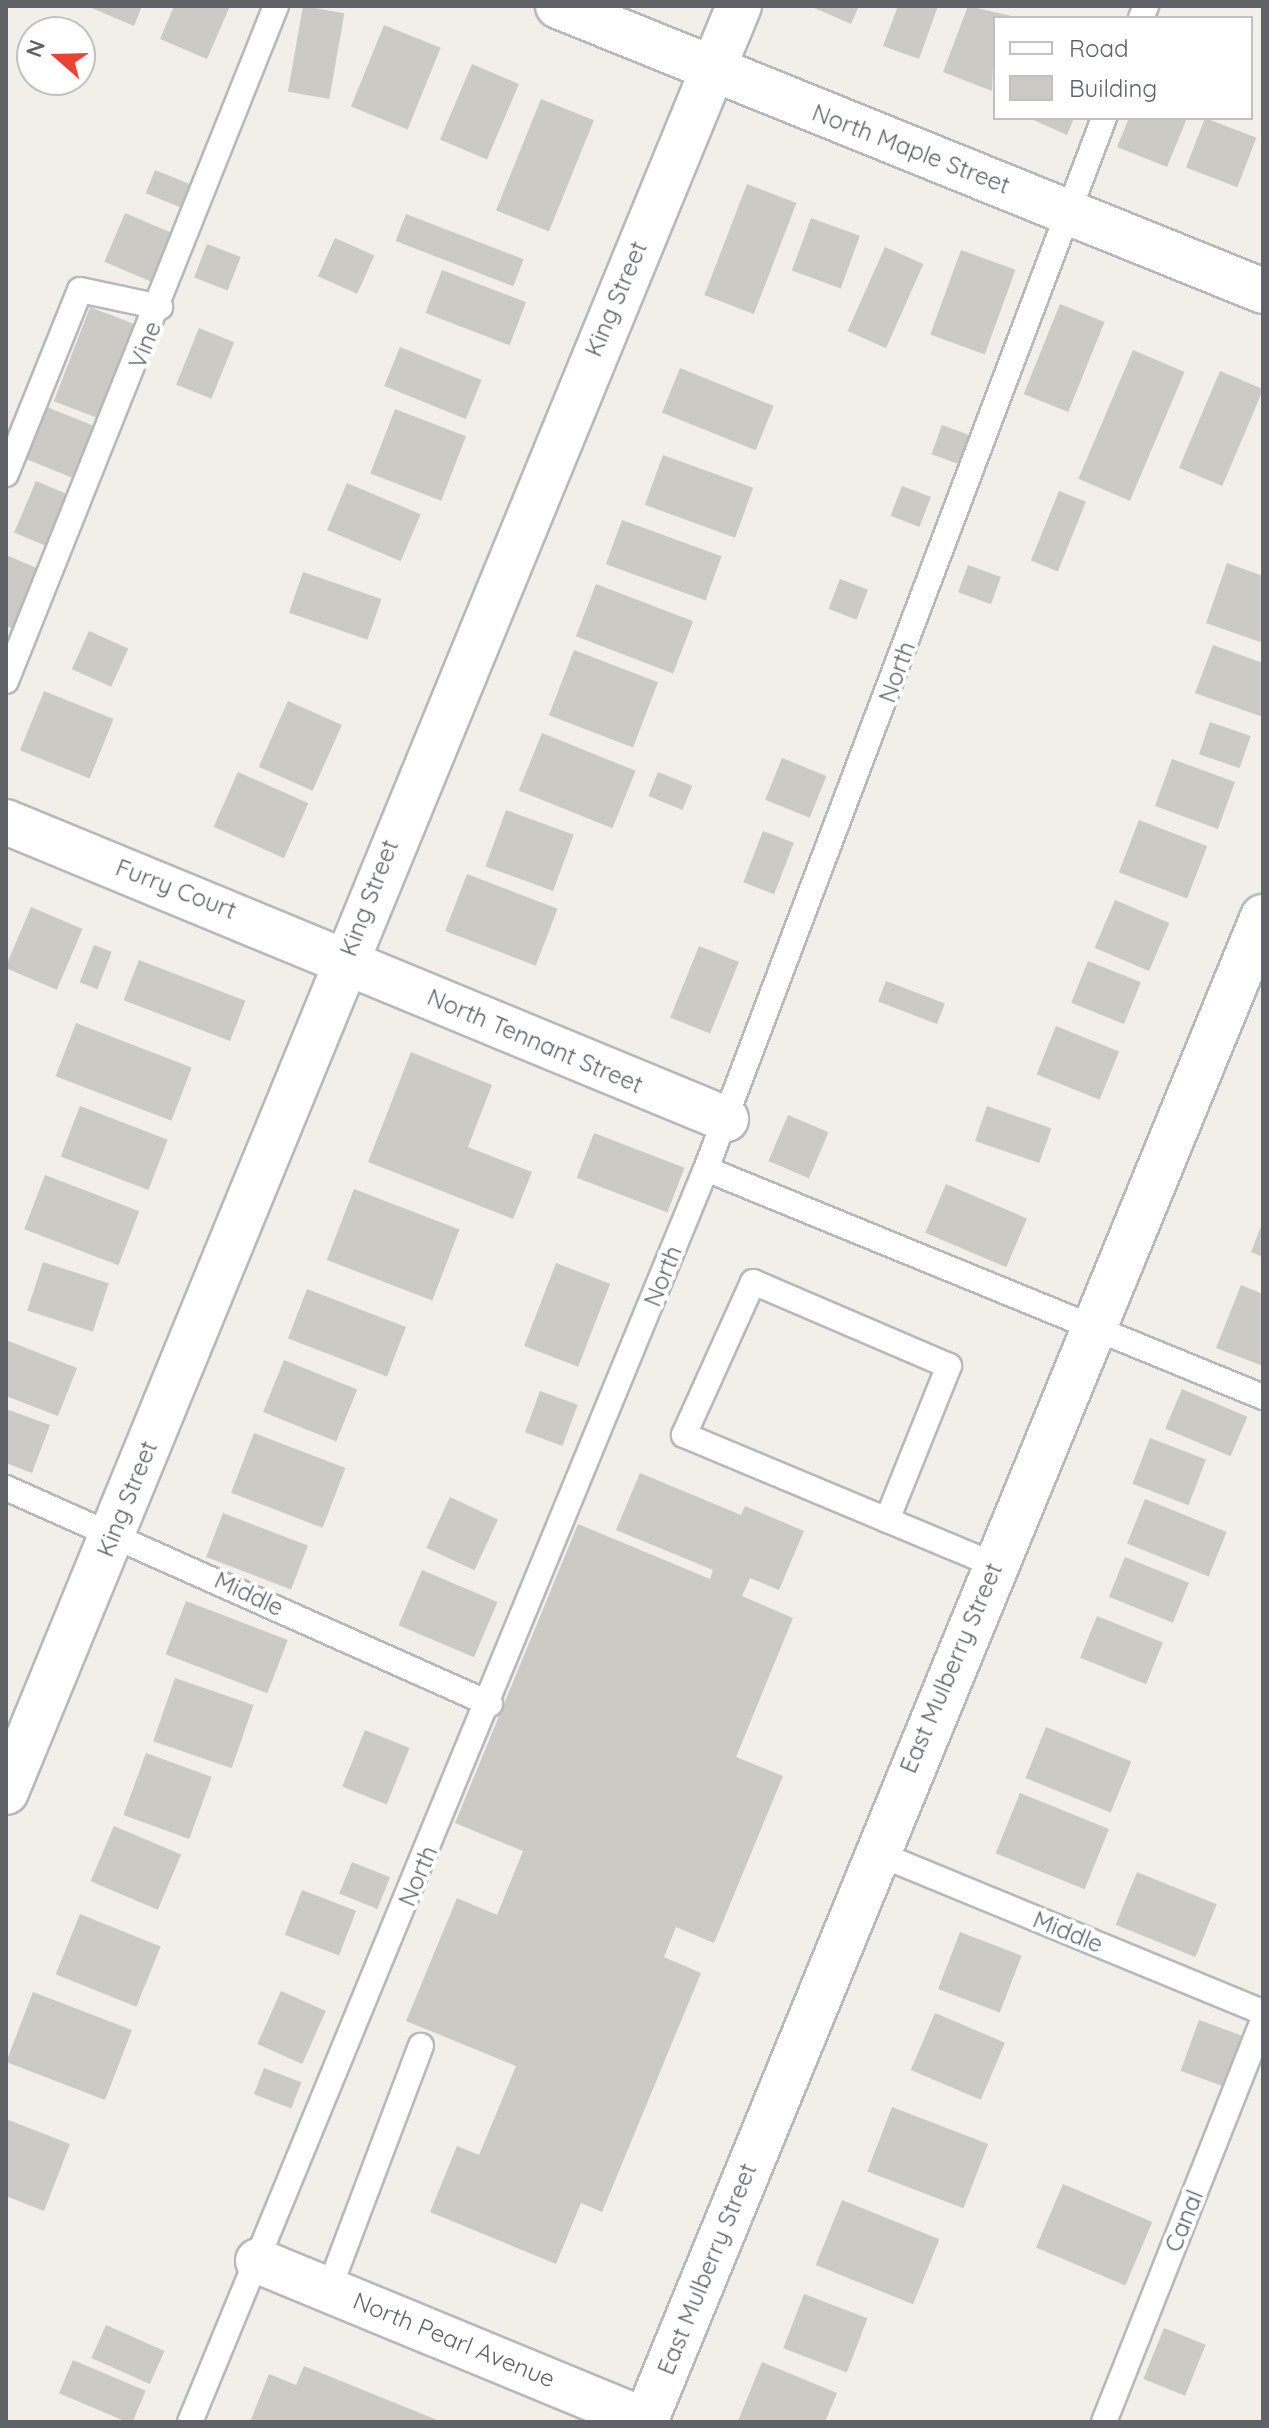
<!DOCTYPE html>
<style>
body{margin:0}
#map{position:relative;width:1269px;height:2428px;overflow:hidden;background:#f1efe8;font-family:Quicksand,sans-serif}
div>[style]{position:absolute}
.building>*{inset:0;background:#cccac5;transform-origin:0 0}
.roads{filter:drop-shadow(2px 0 #b5b8bc) drop-shadow(-2px 0 #b5b8bc) drop-shadow(0 2px #b5b8bc) drop-shadow(0 -2px #b5b8bc)}
.service>*{height:24px;margin:-12px;padding:0 12px;transform-origin:12px;border-radius:12px;background:#fff}
.minor>*{height:44px;margin:-22px;padding:0 22px;transform-origin:22px;border-radius:22px;background:#fff}
.tertiary>*{height:44px;margin:-22px;padding:0 22px;transform-origin:22px;border-radius:22px;background:#fff}
span{translate:-50% -50%;white-space:nowrap;text-align:center;line-height:1.15;-webkit-text-stroke:8px #fff;paint-order:stroke}
.street-label{font-size:24px;color:#5f6368}
.frame{position:absolute;inset:0;border:8px solid #5f6368;pointer-events:none}
.legend{position:absolute;left:993px;top:16px;width:260px;height:104px;box-sizing:border-box;background:#fff;border:2px solid #bfc1c3;margin:0;padding:10px 14px;list-style:none;font-size:24px;color:#5f6368}
.legend li{display:flex;align-items:center;gap:16px;height:40px}
.legend b{width:40px;border:2px solid #bfc1c3}
.north{position:absolute;left:16px;top:16px;width:80px;height:80px;box-sizing:border-box;background:#fff;border:2px solid #bfc1c3;border-radius:50%;rotate:290deg;font-size:22px;font-weight:700;line-height:32px;text-align:center;color:#5f6368}
.north::after{content:'';display:block;margin:auto;width:28px;height:36px;background:#ea4335;clip-path:polygon(50% 0,100% 100%,50% 72%,0 100%)}
</style>
<div id="map">
<div class="building">
<div style="clip-path:polygon(87px 6px,142px 6px,134px 26px)"></div>
<div style="clip-path:polygon(174px 6px,230px 6px,207px 59px,160px 39px)"></div>
<div style="left:303px;top:6px;width:42px;height:87px;rotate:10deg"></div>
<div style="clip-path:polygon(810px 6px,859px 6px,851px 24px)"></div>
<div style="clip-path:polygon(898px 6px,938px 6px,919px 59px,883px 46px)"></div>
<div style="clip-path:polygon(968px 6px,1020px 18px,995px 18px,992px 91px,943px 72px)"></div>
<div style="left:384px;top:25px;width:61px;height:88px;rotate:22deg"></div>
<div style="left:472px;top:64px;width:51px;height:82px;rotate:23deg"></div>
<div style="left:541px;top:99px;width:57px;height:120px;rotate:22deg"></div>
<div style="clip-path:polygon(1029px 118px,1074px 118px,1067px 135px)"></div>
<div style="clip-path:polygon(1129px 118px,1187px 118px,1167px 167px,1117px 147px)"></div>
<div style="left:1205px;top:118px;width:55px;height:53px;rotate:21deg"></div>
<div style="left:155px;top:170px;width:38px;height:25px;rotate:22deg"></div>
<div style="left:747px;top:184px;width:53px;height:119px;rotate:21deg"></div>
<div style="left:125px;top:213px;width:51px;height:53px;rotate:23deg"></div>
<div style="left:406px;top:214px;width:126px;height:29px;rotate:21deg"></div>
<div style="left:811px;top:218px;width:52px;height:56px;rotate:20deg"></div>
<div style="left:335px;top:238px;width:43px;height:42px;rotate:24deg"></div>
<div style="left:207px;top:244px;width:36px;height:36px;rotate:21deg"></div>
<div style="left:885px;top:247px;width:42px;height:92px;rotate:24deg"></div>
<div style="left:961px;top:250px;width:58px;height:90px;rotate:20deg"></div>
<div style="left:442px;top:270px;width:90px;height:46px;rotate:21deg"></div>
<div style="left:1060px;top:304px;width:48px;height:97px;rotate:22deg"></div>
<div style="left:90px;top:307px;width:49px;height:101px;rotate:21deg"></div>
<div style="left:199px;top:328px;width:38px;height:61px;rotate:22deg"></div>
<div style="left:400px;top:347px;width:88px;height:42px;rotate:22deg"></div>
<div style="left:1133px;top:350px;width:56px;height:140px;rotate:23deg"></div>
<div style="left:680px;top:368px;width:101px;height:48px;rotate:22deg"></div>
<div style="left:1220px;top:371px;width:47px;height:105px;rotate:23deg"></div>
<div style="left:47px;top:407px;width:54px;height:56px;rotate:22deg"></div>
<div style="left:395px;top:409px;width:76px;height:69px;rotate:21deg"></div>
<div style="left:942px;top:425px;width:32px;height:31px;rotate:20deg"></div>
<div style="left:663px;top:455px;width:96px;height:53px;rotate:20deg"></div>
<div style="left:36px;top:481px;width:36px;height:56px;rotate:23deg"></div>
<div style="left:347px;top:483px;width:80px;height:51px;rotate:23deg"></div>
<div style="left:902px;top:486px;width:31px;height:32px;rotate:21deg"></div>
<div style="left:1059px;top:491px;width:29px;height:75px;rotate:22deg"></div>
<div style="left:622px;top:520px;width:106px;height:47px;rotate:20deg"></div>
<div style="clip-path:polygon(6px 555px,39px 569px,14px 629px,6px 626px)"></div>
<div style="clip-path:polygon(1227px 563px,1263px 576px,1263px 643px,1206px 623px)"></div>
<div style="left:968px;top:565px;width:35px;height:29px;rotate:20deg"></div>
<div style="left:303px;top:572px;width:83px;height:43px;rotate:19deg"></div>
<div style="left:840px;top:579px;width:30px;height:32px;rotate:21deg"></div>
<div style="left:596px;top:584px;width:104px;height:56px;rotate:21deg"></div>
<div style="left:89px;top:631px;width:43px;height:42px;rotate:24deg"></div>
<div style="clip-path:polygon(1213px 645px,1263px 663px,1263px 717px,1195px 693px)"></div>
<div style="left:574px;top:650px;width:90px;height:70px;rotate:21deg"></div>
<div style="left:44px;top:691px;width:75px;height:64px;rotate:22deg"></div>
<div style="left:288px;top:701px;width:59px;height:72px;rotate:24deg"></div>
<div style="left:1210px;top:722px;width:43px;height:34px;rotate:19deg"></div>
<div style="left:542px;top:733px;width:101px;height:62px;rotate:22deg"></div>
<div style="left:782px;top:758px;width:48px;height:45px;rotate:22deg"></div>
<div style="left:1172px;top:759px;width:67px;height:50px;rotate:20deg"></div>
<div style="left:238px;top:772px;width:77px;height:60px;rotate:24deg"></div>
<div style="left:658px;top:772px;width:37px;height:26px;rotate:22deg"></div>
<div style="left:506px;top:810px;width:72px;height:60px;rotate:20deg"></div>
<div style="left:1139px;top:820px;width:73px;height:56px;rotate:21deg"></div>
<div style="left:763px;top:831px;width:33px;height:55px;rotate:21deg"></div>
<div style="left:467px;top:874px;width:97px;height:61px;rotate:21deg"></div>
<div style="left:1115px;top:900px;width:59px;height:52px;rotate:23deg"></div>
<div style="left:31px;top:907px;width:56px;height:66px;rotate:23deg"></div>
<div style="left:94px;top:945px;width:19px;height:40px;rotate:21deg"></div>
<div style="left:699px;top:946px;width:43px;height:77px;rotate:22deg"></div>
<div style="left:139px;top:960px;width:114px;height:43px;rotate:21deg"></div>
<div style="left:1088px;top:961px;width:57px;height:45px;rotate:22deg"></div>
<div style="left:886px;top:981px;width:63px;height:22px;rotate:21deg"></div>
<div style="left:76px;top:1023px;width:124px;height:57px;rotate:21deg"></div>
<div style="left:1056px;top:1026px;width:68px;height:52px;rotate:22deg"></div>
<div style="clip-path:polygon(411px 1052px,492px 1085px,468px 1147px,532px 1172px,513px 1219px,368px 1162px)"></div>
<div style="left:80px;top:1106px;width:94px;height:54px;rotate:21deg"></div>
<div style="left:987px;top:1106px;width:68px;height:37px;rotate:19deg"></div>
<div style="left:788px;top:1115px;width:44px;height:50px;rotate:23deg"></div>
<div style="left:594px;top:1133px;width:97px;height:48px;rotate:21deg"></div>
<div style="left:45px;top:1175px;width:101px;height:58px;rotate:21deg"></div>
<div style="left:946px;top:1184px;width:88px;height:53px;rotate:23deg"></div>
<div style="left:354px;top:1189px;width:113px;height:76px;rotate:21deg"></div>
<div style="clip-path:polygon(1263px 1221px,1263px 1257px,1251px 1252px)"></div>
<div style="left:43px;top:1262px;width:69px;height:51px;rotate:18deg"></div>
<div style="left:556px;top:1263px;width:58px;height:89px;rotate:21deg"></div>
<div style="clip-path:polygon(1241px 1285px,1263px 1294px,1263px 1366px,1216px 1348px)"></div>
<div style="left:307px;top:1289px;width:106px;height:53px;rotate:21deg"></div>
<div style="clip-path:polygon(6px 1340px,77px 1368px,58px 1416px,6px 1396px)"></div>
<div style="left:284px;top:1360px;width:79px;height:56px;rotate:22deg"></div>
<div style="left:1182px;top:1389px;width:71px;height:43px;rotate:23deg"></div>
<div style="left:540px;top:1391px;width:40px;height:44px;rotate:20deg"></div>
<div style="clip-path:polygon(6px 1409px,50px 1425px,32px 1473px,6px 1463px)"></div>
<div style="left:254px;top:1433px;width:98px;height:64px;rotate:21deg"></div>
<div style="left:1150px;top:1438px;width:60px;height:49px;rotate:21deg"></div>
<div style="clip-path:polygon(640px 1473px,741px 1515px,745px 1506px,804px 1531px,779px 1590px,750px 1578px,742px 1596px,793px 1618px,736px 1757px,783px 1776px,714px 1943px,676px 1927px,664px 1957px,701px 1973px,602px 2212px,581px 2203px,556px 2264px,430px 2212px,457px 2146px,479px 2155px,516px 2066px,406px 2021px,457px 1898px,497px 1915px,523px 1851px,455px 1823px,578px 1524px,710px 1579px,713px 1570px,616px 1530px)"></div>
<div style="left:450px;top:1497px;width:53px;height:56px;rotate:25deg"></div>
<div style="left:1145px;top:1499px;width:88px;height:48px;rotate:22deg"></div>
<div style="left:223px;top:1513px;width:91px;height:47px;rotate:21deg"></div>
<div style="left:1125px;top:1557px;width:69px;height:43px;rotate:22deg"></div>
<div style="left:422px;top:1570px;width:82px;height:60px;rotate:23deg"></div>
<div style="left:186px;top:1601px;width:109px;height:57px;rotate:21deg"></div>
<div style="left:1097px;top:1616px;width:71px;height:45px;rotate:22deg"></div>
<div style="left:175px;top:1678px;width:83px;height:67px;rotate:19deg"></div>
<div style="left:1046px;top:1727px;width:92px;height:55px;rotate:22deg"></div>
<div style="left:365px;top:1730px;width:48px;height:61px;rotate:22deg"></div>
<div style="left:146px;top:1753px;width:70px;height:66px;rotate:20deg"></div>
<div style="left:1020px;top:1793px;width:96px;height:65px;rotate:22deg"></div>
<div style="left:114px;top:1826px;width:73px;height:60px;rotate:23deg"></div>
<div style="left:352px;top:1862px;width:41px;height:34px;rotate:22deg"></div>
<div style="left:1137px;top:1872px;width:86px;height:57px;rotate:22deg"></div>
<div style="left:302px;top:1890px;width:58px;height:48px;rotate:21deg"></div>
<div style="left:80px;top:1914px;width:87px;height:65px;rotate:22deg"></div>
<div style="left:960px;top:1932px;width:66px;height:61px;rotate:21deg"></div>
<div style="left:281px;top:1991px;width:49px;height:58px;rotate:24deg"></div>
<div style="left:33px;top:1992px;width:106px;height:75px;rotate:21deg"></div>
<div style="left:935px;top:2013px;width:76px;height:62px;rotate:23deg"></div>
<div style="left:1199px;top:2020px;width:46px;height:54px;rotate:20deg"></div>
<div style="left:264px;top:2068px;width:40px;height:28px;rotate:21deg"></div>
<div style="left:892px;top:2107px;width:103px;height:69px;rotate:21deg"></div>
<div style="clip-path:polygon(6px 2119px,70px 2144px,44px 2211px,6px 2196px)"></div>
<div style="left:1063px;top:2184px;width:97px;height:69px;rotate:23deg"></div>
<div style="left:842px;top:2200px;width:105px;height:70px;rotate:22deg"></div>
<div style="left:804px;top:2294px;width:68px;height:58px;rotate:21deg"></div>
<div style="left:106px;top:2325px;width:64px;height:36px;rotate:24deg"></div>
<div style="left:1164px;top:2328px;width:45px;height:55px;rotate:22deg"></div>
<div style="left:73px;top:2360px;width:79px;height:36px;rotate:23deg"></div>
<div style="clip-path:polygon(762px 2362px,837px 2393px,825px 2422px,738px 2421px)"></div>
<div style="clip-path:polygon(304px 2366px,442px 2422px,250px 2422px,269px 2374px,296px 2385px)"></div>
</div>
<div class="roads">
<div class="service">
<div style="left:1141px;top:18px;width:13px;rotate:-67deg"></div>
<div style="left:6px;top:474px;width:198px;rotate:-68.1deg"></div>
<div style="left:80px;top:290px;width:82px;rotate:12deg"></div>
<div style="left:6px;top:681px;width:727px;rotate:-68.2deg"></div>
<div style="left:706px;top:1169px;width:602px;rotate:22.26deg"></div>
<div style="left:6px;top:1488px;width:530px;rotate:24.05deg"></div>
<div style="left:887px;top:1520px;width:166px;rotate:-68.1deg"></div>
<div style="left:949px;top:1366px;width:213px;rotate:-156.8deg"></div>
<div style="left:753px;top:1282px;width:168px;rotate:114.3deg"></div>
<div style="left:684px;top:1435px;width:337px;rotate:22.7deg"></div>
<div style="left:874px;top:1852px;width:421px;rotate:22.4deg"></div>
<div style="left:329px;top:2289px;width:260px;rotate:-69.3deg"></div>
<div style="left:190px;top:2422px;width:1355px;rotate:-67.62deg"></div>
<div style="left:706px;top:1169px;width:1124px;rotate:-69.26deg"></div>
<div style="left:1104px;top:2422px;width:432px;rotate:-68.4deg"></div>
</div>
<div class="minor">
<div style="left:6px;top:822px;width:779px;rotate:22.42deg"></div>
<div style="left:6px;top:1792px;width:1931px;rotate:-67.69deg"></div>
<div style="left:258px;top:2261px;width:422px;rotate:22.4deg"></div>
<div style="left:645px;top:2422px;width:1627px;rotate:-67.68deg"></div>
</div>
<div class="tertiary">
<div style="left:558px;top:6px;width:760px;rotate:22.01deg"></div>
</div>
</div>
<div class="street-label">
<span style="left:911px;top:149px;rotate:21deg">North Maple Street</span>
<span style="left:616px;top:299px;rotate:-67deg">King Street</span>
<span style="left:145px;top:345px;rotate:-68deg">Vine</span>
<span style="left:897px;top:672px;rotate:-70deg">North</span>
<span style="left:176px;top:889px;rotate:21deg">Furry Court</span>
<span style="left:369px;top:898px;rotate:-69deg">King Street</span>
<span style="left:535px;top:1041px;rotate:23deg">North Tennant Street</span>
<span style="left:663px;top:1276px;rotate:-68deg">North</span>
<span style="left:127px;top:1499px;rotate:-68deg">King Street</span>
<span style="left:249px;top:1594px;rotate:25deg">Middle</span>
<span style="left:951px;top:1668px;rotate:-67deg">East Mulberry Street</span>
<span style="left:418px;top:1876px;rotate:-67deg">North</span>
<span style="left:1068px;top:1932px;rotate:22deg">Middle</span>
<span style="left:1184px;top:2221px;rotate:-68deg">Canal</span>
<span style="left:707px;top:2269px;rotate:-68deg">East Mulberry Street</span>
<span style="left:454px;top:2340px;rotate:22deg">North Pearl Avenue</span>
</div>
<div class="frame"></div>
<ul class="legend">
<li><b style="height:10px;background:#fff"></b>Road</li>
<li><b style="height:22px;background:#cccac5"></b>Building</li>
</ul>
<div class="north">N</div>
</div>
